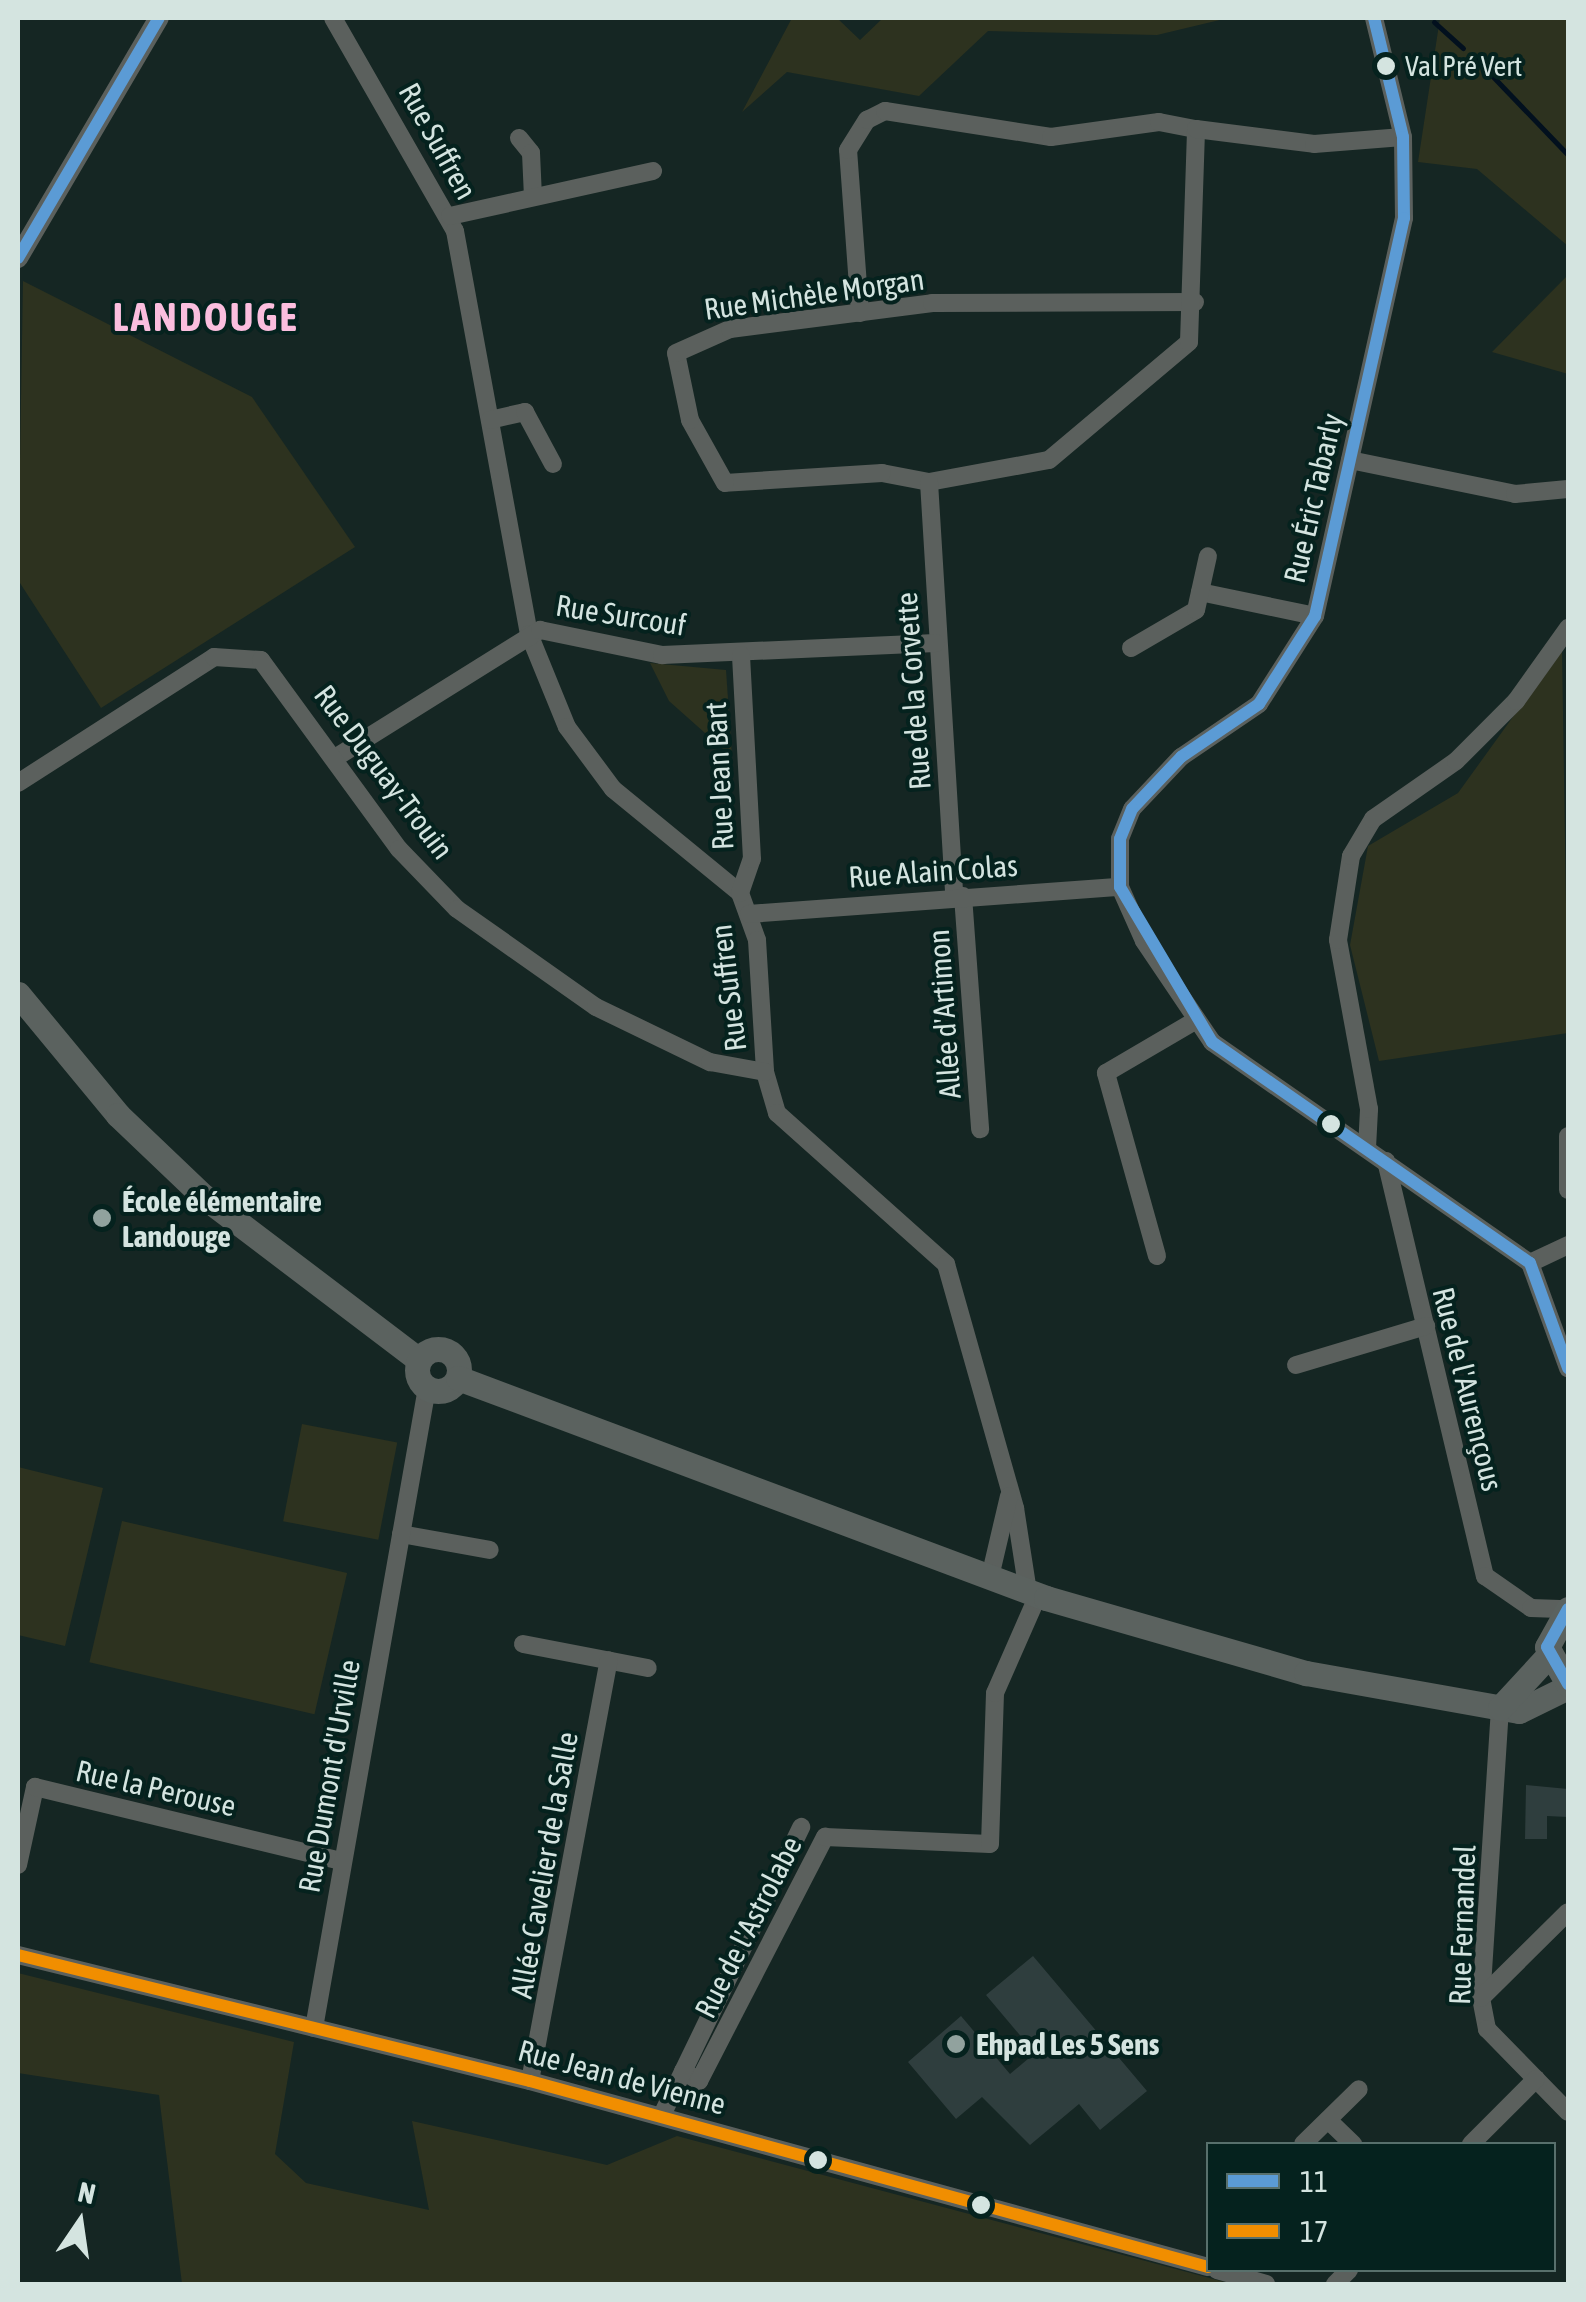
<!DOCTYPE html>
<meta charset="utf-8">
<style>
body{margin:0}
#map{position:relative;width:1586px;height:2302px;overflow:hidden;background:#152623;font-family:"Asap Condensed",sans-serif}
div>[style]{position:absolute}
.green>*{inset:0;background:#2d321f;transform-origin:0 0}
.stream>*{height:5px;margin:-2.5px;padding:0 2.5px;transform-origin:2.5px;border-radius:2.5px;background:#02101e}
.building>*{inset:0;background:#2f3e3e}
.minor>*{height:18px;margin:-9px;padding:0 9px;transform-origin:9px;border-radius:9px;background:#5b605d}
.tertiary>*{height:20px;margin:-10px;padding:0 10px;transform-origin:10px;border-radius:10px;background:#5b605d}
.secondary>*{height:25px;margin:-12.5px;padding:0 12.5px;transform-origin:12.5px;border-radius:12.5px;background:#5b625f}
.secondary>.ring{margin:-12.5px;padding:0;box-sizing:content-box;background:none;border:25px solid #5b625f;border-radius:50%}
.bus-1>*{height:12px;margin:-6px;padding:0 6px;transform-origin:6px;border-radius:6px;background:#5b9bd5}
.bus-2>*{height:12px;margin:-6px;padding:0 6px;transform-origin:6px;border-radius:6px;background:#f18e00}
.dots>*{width:28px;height:28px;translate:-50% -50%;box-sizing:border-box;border:5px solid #05221e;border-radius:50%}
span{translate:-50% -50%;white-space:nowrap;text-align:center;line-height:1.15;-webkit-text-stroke:8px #05221e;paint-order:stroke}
.bus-label{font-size:28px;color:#d4e4e0}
.left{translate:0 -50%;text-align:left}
.street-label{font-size:30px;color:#d4e4e0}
.poi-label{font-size:30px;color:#d4e4e0;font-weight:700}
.district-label{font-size:40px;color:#fabede;font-weight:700;letter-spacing:2.5px}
.frame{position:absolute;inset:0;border:20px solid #d4e4e0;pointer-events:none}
.legend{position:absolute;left:1206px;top:2142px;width:350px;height:130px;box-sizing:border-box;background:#05221e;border:2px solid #58706c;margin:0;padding:12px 18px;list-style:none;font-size:30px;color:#d4e4e0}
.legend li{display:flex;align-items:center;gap:20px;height:50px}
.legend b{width:50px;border:2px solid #58706c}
.north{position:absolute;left:30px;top:2172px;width:100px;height:100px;-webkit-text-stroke:8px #05221e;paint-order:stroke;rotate:13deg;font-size:28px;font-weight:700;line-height:40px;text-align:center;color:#d4e4e0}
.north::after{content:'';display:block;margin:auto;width:35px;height:45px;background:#d4e4e0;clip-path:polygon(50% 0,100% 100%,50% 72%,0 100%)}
</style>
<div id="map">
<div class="green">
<div style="clip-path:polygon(792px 18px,837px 18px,860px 40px,883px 18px,1228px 18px,1157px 35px,988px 31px,919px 96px,787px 72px,742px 112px)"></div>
<div style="clip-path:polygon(1440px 18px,1568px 18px,1568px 246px,1477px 169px,1418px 162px)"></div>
<div style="clip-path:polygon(1568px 275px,1568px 374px,1492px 352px)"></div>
<div style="clip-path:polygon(23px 281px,252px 397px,355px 547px,101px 708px,18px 580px)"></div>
<div style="clip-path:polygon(1562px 649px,1568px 1033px,1379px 1061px,1350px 945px,1368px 846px,1458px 793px)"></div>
<div style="clip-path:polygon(650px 663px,726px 670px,732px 757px,669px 701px)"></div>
<div style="left:302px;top:1424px;width:97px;height:99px;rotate:11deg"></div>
<div style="clip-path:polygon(18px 1467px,103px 1488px,65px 1646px,18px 1635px)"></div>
<div style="left:122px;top:1521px;width:231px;height:145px;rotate:13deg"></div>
<div style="clip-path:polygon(18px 1973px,294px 2042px,275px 2154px,306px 2183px,429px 2210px,412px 2121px,607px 2165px,677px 2136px,1232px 2284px,182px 2284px,159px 2095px,18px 2073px)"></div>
</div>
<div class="stream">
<div style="left:1434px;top:22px;width:39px;rotate:42deg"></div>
<div style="left:1477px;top:60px;width:132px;rotate:46.2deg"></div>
</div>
<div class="building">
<div style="clip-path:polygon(1526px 1785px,1568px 1789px,1568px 1817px,1547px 1816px,1547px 1839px,1525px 1839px)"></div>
<div style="clip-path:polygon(1033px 1956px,1147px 2091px,1100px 2130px,1079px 2104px,1030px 2145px,982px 2097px,956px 2119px,908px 2062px,961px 2016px,1010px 2074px,1035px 2053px,986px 1995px)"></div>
</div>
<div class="minor">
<div style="left:333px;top:18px;width:245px;rotate:60.2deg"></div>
<div style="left:455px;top:231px;width:410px;rotate:79.6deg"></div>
<div style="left:529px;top:634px;width:100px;rotate:67.8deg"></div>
<div style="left:567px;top:727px;width:77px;rotate:53.4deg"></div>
<div style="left:613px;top:789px;width:164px;rotate:39.3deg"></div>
<div style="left:740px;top:893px;width:50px;rotate:70.1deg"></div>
<div style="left:757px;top:940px;width:132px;rotate:86.5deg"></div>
<div style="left:765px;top:1072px;width:43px;rotate:73.7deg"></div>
<div style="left:777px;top:1113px;width:227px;rotate:41.8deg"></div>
<div style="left:946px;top:1264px;width:254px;rotate:74.2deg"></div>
<div style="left:1015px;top:1508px;width:85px;rotate:81.2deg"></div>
<div style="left:1374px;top:18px;width:122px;rotate:76.3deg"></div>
<div style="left:1403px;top:137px;width:81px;rotate:89.3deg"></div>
<div style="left:1404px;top:218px;width:408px;rotate:102.6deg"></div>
<div style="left:1315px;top:616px;width:104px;rotate:122.5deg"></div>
<div style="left:1259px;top:704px;width:94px;rotate:145.8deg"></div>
<div style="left:1181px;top:757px;width:71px;rotate:133.3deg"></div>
<div style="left:1132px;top:809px;width:32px;rotate:112deg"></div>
<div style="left:1120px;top:839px;width:48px;rotate:90deg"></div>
<div style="left:1120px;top:887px;width:59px;rotate:66deg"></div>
<div style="left:1144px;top:941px;width:122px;rotate:56deg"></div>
<div style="left:1212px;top:1042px;width:387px;rotate:34.8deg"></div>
<div style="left:1530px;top:1263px;width:112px;rotate:70.1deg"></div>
<div style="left:519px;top:138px;width:19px;rotate:51deg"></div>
<div style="left:531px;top:153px;width:44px;rotate:87.4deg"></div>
<div style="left:450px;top:216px;width:208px;rotate:-12.5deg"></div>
<div style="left:860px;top:313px;width:163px;rotate:-94.2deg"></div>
<div style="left:848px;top:150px;width:36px;rotate:-58deg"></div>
<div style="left:867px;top:120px;width:20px;rotate:-27deg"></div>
<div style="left:885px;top:111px;width:168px;rotate:8.9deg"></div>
<div style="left:1051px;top:137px;width:109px;rotate:-7.9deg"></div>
<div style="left:1159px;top:122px;width:38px;rotate:11deg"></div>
<div style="left:490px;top:420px;width:36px;rotate:-13deg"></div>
<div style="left:525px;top:412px;width:59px;rotate:61.7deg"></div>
<div style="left:1350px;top:460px;width:168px;rotate:11.6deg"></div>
<div style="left:1515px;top:494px;width:53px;rotate:-5.4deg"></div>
<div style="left:929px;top:482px;width:48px;rotate:-169.2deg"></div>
<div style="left:882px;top:473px;width:157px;rotate:176.4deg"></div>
<div style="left:725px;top:483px;width:72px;rotate:-119.1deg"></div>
<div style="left:690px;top:420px;width:68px;rotate:-101.8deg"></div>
<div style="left:676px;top:353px;width:59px;rotate:-24deg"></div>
<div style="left:730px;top:329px;width:204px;rotate:-7.3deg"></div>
<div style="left:932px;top:303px;width:263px;rotate:-0.2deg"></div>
<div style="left:929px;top:482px;width:122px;rotate:-10.4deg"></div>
<div style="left:1049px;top:460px;width:183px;rotate:-40.1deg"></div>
<div style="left:1189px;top:342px;width:213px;rotate:-88.1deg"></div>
<div style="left:1196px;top:129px;width:119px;rotate:7.2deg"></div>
<div style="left:1314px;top:144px;width:89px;rotate:-4.5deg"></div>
<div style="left:929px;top:482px;width:415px;rotate:86.5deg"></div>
<div style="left:1200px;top:592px;width:117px;rotate:11.8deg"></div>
<div style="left:1131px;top:648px;width:75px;rotate:-30.3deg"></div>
<div style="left:1196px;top:610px;width:55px;rotate:-77.5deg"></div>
<div style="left:335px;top:758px;width:242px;rotate:-32deg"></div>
<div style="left:540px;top:630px;width:125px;rotate:11.6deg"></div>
<div style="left:662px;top:655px;width:274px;rotate:-2.5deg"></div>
<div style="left:18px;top:783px;width:233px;rotate:-32.7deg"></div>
<div style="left:214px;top:657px;width:47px;rotate:3.7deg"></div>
<div style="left:261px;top:660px;width:234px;rotate:53.9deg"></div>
<div style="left:399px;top:849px;width:83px;rotate:46deg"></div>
<div style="left:457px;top:909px;width:170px;rotate:35.2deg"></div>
<div style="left:596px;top:1007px;width:127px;rotate:25.8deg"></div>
<div style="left:710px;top:1062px;width:56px;rotate:10.3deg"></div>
<div style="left:740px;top:893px;width:36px;rotate:-71deg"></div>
<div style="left:752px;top:859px;width:204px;rotate:-93.1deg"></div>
<div style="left:963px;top:896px;width:234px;rotate:85.8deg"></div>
<div style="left:749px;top:914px;width:372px;rotate:-4.2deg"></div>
<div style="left:1568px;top:1136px;width:54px;rotate:90deg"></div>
<div style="left:1367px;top:1148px;width:39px;rotate:-87deg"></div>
<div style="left:1369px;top:1109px;width:172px;rotate:-100.4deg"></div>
<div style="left:1338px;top:940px;width:85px;rotate:-81.2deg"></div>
<div style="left:1351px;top:856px;width:43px;rotate:-59.3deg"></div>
<div style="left:1373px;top:819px;width:101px;rotate:-34.9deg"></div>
<div style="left:1456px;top:761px;width:85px;rotate:-45deg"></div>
<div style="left:1516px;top:701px;width:90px;rotate:-54.5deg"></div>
<div style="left:1386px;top:1161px;width:427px;rotate:76.6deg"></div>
<div style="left:1485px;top:1576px;width:56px;rotate:34.8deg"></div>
<div style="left:1531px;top:1608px;width:36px;rotate:2deg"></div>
<div style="left:1157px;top:1256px;width:190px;rotate:-105.6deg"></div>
<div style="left:1106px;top:1073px;width:101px;rotate:-30.4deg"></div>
<div style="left:1530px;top:1263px;width:42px;rotate:-25.3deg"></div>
<div style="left:1296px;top:1365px;width:136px;rotate:-16.7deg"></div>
<div style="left:401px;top:1534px;width:90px;rotate:10.2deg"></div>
<div style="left:990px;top:1577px;width:83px;rotate:-76.8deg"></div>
<div style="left:523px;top:1644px;width:127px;rotate:10.9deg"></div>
<div style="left:1500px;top:1708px;width:291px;rotate:93.7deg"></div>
<div style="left:1481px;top:1998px;width:32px;rotate:79deg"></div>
<div style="left:1487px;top:2029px;width:116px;rotate:45.7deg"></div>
<div style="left:18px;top:1865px;width:80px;rotate:-77.7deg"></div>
<div style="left:35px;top:1787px;width:316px;rotate:13.6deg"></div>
<div style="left:18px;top:1955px;width:527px;rotate:13.83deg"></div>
<div style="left:530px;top:2081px;width:703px;rotate:15.34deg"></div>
<div style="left:1481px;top:1998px;width:122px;rotate:-44.7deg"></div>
<div style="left:314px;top:2028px;width:650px;rotate:-79.99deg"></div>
<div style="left:683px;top:2071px;width:19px;rotate:32deg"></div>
<div style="left:699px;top:2081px;width:275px;rotate:-62.7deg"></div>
<div style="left:825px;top:1837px;width:165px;rotate:2.4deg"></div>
<div style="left:990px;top:1844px;width:151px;rotate:-88.1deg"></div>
<div style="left:995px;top:1693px;width:107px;rotate:-66.3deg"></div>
<div style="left:530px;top:2081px;width:428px;rotate:-79.4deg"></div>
<div style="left:662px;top:2115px;width:320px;rotate:-64.2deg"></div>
<div style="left:1328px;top:2120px;width:35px;rotate:44deg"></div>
<div style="left:1303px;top:2144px;width:78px;rotate:-44.5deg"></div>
<div style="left:1471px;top:2144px;width:92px;rotate:-45deg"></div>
<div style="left:1217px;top:2270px;width:51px;rotate:15.9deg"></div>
<div style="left:1335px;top:2284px;width:20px;rotate:-45deg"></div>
</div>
<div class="tertiary">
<div style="left:18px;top:258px;width:278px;rotate:-59.6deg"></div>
</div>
<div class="secondary">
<div style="left:18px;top:994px;width:157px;rotate:50.4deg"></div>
<div style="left:118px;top:1115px;width:117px;rotate:43.6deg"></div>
<div style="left:203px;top:1196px;width:271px;rotate:37.2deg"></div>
<div class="ring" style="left:417px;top:1349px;width:17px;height:17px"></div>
<div style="left:458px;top:1378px;width:628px;rotate:20.51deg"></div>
<div style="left:1046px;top:1598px;width:271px;rotate:16.1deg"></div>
<div style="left:1306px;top:1673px;width:216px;rotate:10.1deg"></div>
<div style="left:1519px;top:1711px;width:55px;rotate:-26.1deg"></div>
<div style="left:1568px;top:1609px;width:43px;rotate:118.9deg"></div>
<div style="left:1547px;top:1647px;width:43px;rotate:60.4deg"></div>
<div style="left:1500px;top:1708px;width:71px;rotate:-47.3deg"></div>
</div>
<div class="bus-1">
<div style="left:1374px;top:18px;width:122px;rotate:76.3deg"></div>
<div style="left:1403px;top:137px;width:81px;rotate:89.3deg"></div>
<div style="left:1404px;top:218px;width:408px;rotate:102.6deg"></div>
<div style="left:1315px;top:616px;width:104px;rotate:122.5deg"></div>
<div style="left:1259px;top:704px;width:94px;rotate:145.8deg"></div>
<div style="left:1181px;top:757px;width:71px;rotate:133.3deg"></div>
<div style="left:1132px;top:809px;width:32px;rotate:112deg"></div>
<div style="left:1120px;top:839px;width:48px;rotate:90deg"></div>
<div style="left:1120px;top:887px;width:180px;rotate:59.3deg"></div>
<div style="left:1212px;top:1042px;width:387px;rotate:34.8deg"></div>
<div style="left:1530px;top:1263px;width:112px;rotate:70.1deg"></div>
<div style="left:18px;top:258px;width:278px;rotate:-59.6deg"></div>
<div style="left:1568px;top:1609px;width:43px;rotate:118.9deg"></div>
<div style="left:1547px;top:1647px;width:43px;rotate:60.4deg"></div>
</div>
<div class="bus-2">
<div style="left:18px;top:1955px;width:527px;rotate:13.83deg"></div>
<div style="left:530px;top:2081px;width:703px;rotate:15.34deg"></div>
</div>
<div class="dots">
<div style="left:1386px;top:66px;background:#d4e4e0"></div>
<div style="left:1331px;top:1124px;background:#d4e4e0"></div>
<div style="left:102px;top:1218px;background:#91a29e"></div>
<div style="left:956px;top:2044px;background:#91a29e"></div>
<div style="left:818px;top:2160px;background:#d4e4e0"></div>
<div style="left:981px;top:2205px;background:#d4e4e0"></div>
</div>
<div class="bus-label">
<span class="left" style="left:1405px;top:66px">Val Pré Vert</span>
</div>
<div class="street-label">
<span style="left:438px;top:141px;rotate:61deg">Rue Suffren</span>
<span style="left:814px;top:294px;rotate:-8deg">Rue Michèle Morgan</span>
<span style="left:1313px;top:498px;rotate:-77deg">Rue Éric Tabarly</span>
<span style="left:621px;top:615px;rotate:9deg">Rue Surcouf</span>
<span style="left:913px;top:691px;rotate:-94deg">Rue de la Corvette</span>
<span style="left:384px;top:772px;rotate:53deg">Rue Duguay-Trouin</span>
<span style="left:719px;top:776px;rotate:-93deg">Rue Jean Bart</span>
<span style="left:933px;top:871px;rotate:-4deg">Rue Alain Colas</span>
<span style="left:728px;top:988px;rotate:-97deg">Rue Suffren</span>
<span style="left:944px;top:1014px;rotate:-94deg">Allée d'Artimon</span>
<span style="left:1468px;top:1389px;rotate:76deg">Rue de l'Aurençous</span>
<span style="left:329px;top:1776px;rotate:-80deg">Rue Dumont d'Urville</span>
<span style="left:156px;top:1788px;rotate:13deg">Rue la Perouse</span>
<span style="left:544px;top:1865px;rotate:-80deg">Allée Cavelier de la Salle</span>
<span style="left:1462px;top:1925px;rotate:-88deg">Rue Fernandel</span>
<span style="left:748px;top:1927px;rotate:-63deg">Rue de l'Astrolabe</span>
<span style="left:622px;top:2077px;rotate:15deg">Rue Jean de Vienne</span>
</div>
<div class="poi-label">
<span class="left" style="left:122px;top:1218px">École élémentaire<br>Landouge</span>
<span class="left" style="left:976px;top:2044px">Ehpad Les 5 Sens</span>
</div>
<div class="district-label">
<span style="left:206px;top:317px">LANDOUGE</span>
</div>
<div class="frame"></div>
<ul class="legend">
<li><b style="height:12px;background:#5b9bd5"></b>11</li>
<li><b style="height:12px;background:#f18e00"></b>17</li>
</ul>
<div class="north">N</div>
</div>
